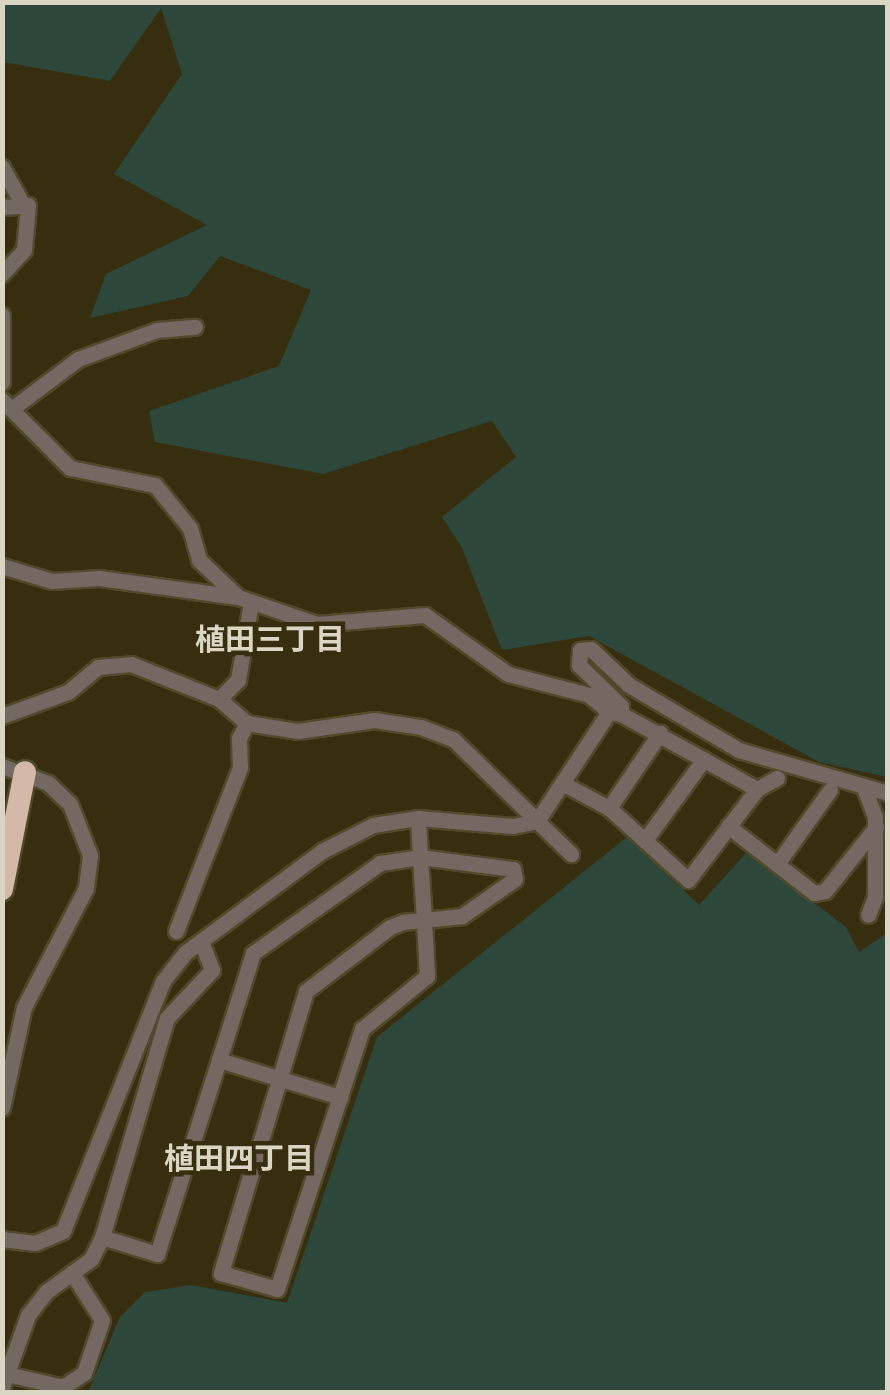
<!DOCTYPE html>
<meta charset="utf-8">
<style>
body{margin:0}
#map{position:relative;width:890px;height:1395px;overflow:hidden;background:#362e0e;font-family:"Playfair Display","Noto Sans JP",serif}
div>[style]{position:absolute}
.green>*{inset:0;background:#2d473b}
.roads{filter:drop-shadow(2px 0 #50492b) drop-shadow(-2px 0 #50492b) drop-shadow(0 2px #50492b) drop-shadow(0 -2px #50492b)}
.minor>*{height:15px;margin:-7.5px;padding:0 7.5px;transform-origin:7.5px;border-radius:7.5px;background:#746862}
.highway>*{height:22px;margin:-11px;padding:0 11px;transform-origin:11px;border-radius:11px;background:#d5b9a8}
span{translate:-50% -50%;white-space:nowrap;text-align:center;line-height:1.15;-webkit-text-stroke:9px #362e0e;paint-order:stroke}
.neighbourhood-label{font-size:30px;color:#dbd6c4;font-weight:700}
.frame{position:absolute;inset:0;border:5px solid #dbd6c4;pointer-events:none}
</style>
<div id="map">
<div class="green">
<div style="clip-path:polygon(2px 3px,887px 3px,887px 777px,819px 762px,589px 636px,502px 650px,462px 548px,442px 517px,516px 457px,492px 421px,323px 474px,155px 442px,149px 411px,279px 366px,311px 290px,220px 256px,188px 296px,90px 318px,106px 274px,207px 225px,114px 174px,182px 74px,161px 8px,110px 81px,3px 62px)"></div>
<div style="clip-path:polygon(627px 837px,699px 905px,747px 852px,846px 927px,859px 952px,887px 933px,887px 1392px,88px 1392px,120px 1317px,145px 1292px,192px 1285px,287px 1303px,377px 1037px)"></div>
</div>
<div class="roads">
<div class="minor">
<div style="left:2px;top:167px;width:43px;rotate:61.1deg"></div>
<div style="left:2px;top:207px;width:26px;rotate:-4deg"></div>
<div style="left:28px;top:205px;width:45px;rotate:95.1deg"></div>
<div style="left:24px;top:250px;width:33px;rotate:133deg"></div>
<div style="left:2px;top:315px;width:67px;rotate:90deg"></div>
<div style="left:2px;top:400px;width:96px;rotate:45deg"></div>
<div style="left:70px;top:468px;width:87px;rotate:11.3deg"></div>
<div style="left:155px;top:485px;width:55px;rotate:50.9deg"></div>
<div style="left:190px;top:528px;width:33px;rotate:74deg"></div>
<div style="left:199px;top:560px;width:54px;rotate:43.5deg"></div>
<div style="left:14px;top:407px;width:80px;rotate:-36.9deg"></div>
<div style="left:78px;top:359px;width:84px;rotate:-20.2deg"></div>
<div style="left:157px;top:330px;width:38px;rotate:-5deg"></div>
<div style="left:2px;top:566px;width:52px;rotate:16.7deg"></div>
<div style="left:52px;top:581px;width:47px;rotate:-3.7deg"></div>
<div style="left:99px;top:578px;width:140px;rotate:7.8deg"></div>
<div style="left:238px;top:597px;width:83px;rotate:18.9deg"></div>
<div style="left:317px;top:624px;width:108px;rotate:-4.8deg"></div>
<div style="left:425px;top:615px;width:102px;rotate:35.4deg"></div>
<div style="left:508px;top:674px;width:84px;rotate:14.5deg"></div>
<div style="left:589px;top:695px;width:26px;rotate:40deg"></div>
<div style="left:219px;top:699px;width:27px;rotate:-45deg"></div>
<div style="left:238px;top:680px;width:79px;rotate:-80.5deg"></div>
<div style="left:621px;top:714px;width:155px;rotate:28.9deg"></div>
<div style="left:2px;top:716px;width:70px;rotate:-20deg"></div>
<div style="left:68px;top:692px;width:39px;rotate:-40deg"></div>
<div style="left:98px;top:667px;width:33px;rotate:-5deg"></div>
<div style="left:131px;top:664px;width:95px;rotate:21.7deg"></div>
<div style="left:219px;top:699px;width:37px;rotate:41deg"></div>
<div style="left:247px;top:723px;width:52px;rotate:8.9deg"></div>
<div style="left:298px;top:731px;width:77px;rotate:-8.2deg"></div>
<div style="left:374px;top:720px;width:48px;rotate:8.5deg"></div>
<div style="left:421px;top:727px;width:34px;rotate:21deg"></div>
<div style="left:453px;top:739px;width:165px;rotate:44.3deg"></div>
<div style="left:2px;top:766px;width:49px;rotate:20.3deg"></div>
<div style="left:48px;top:783px;width:30px;rotate:44deg"></div>
<div style="left:70px;top:804px;width:55px;rotate:68.6deg"></div>
<div style="left:90px;top:855px;width:33px;rotate:97deg"></div>
<div style="left:86px;top:888px;width:134px;rotate:117.5deg"></div>
<div style="left:24px;top:1007px;width:103px;rotate:102.3deg"></div>
<div style="left:564px;top:784px;width:51px;rotate:28.1deg"></div>
<div style="left:609px;top:808px;width:107px;rotate:42.3deg"></div>
<div style="left:688px;top:880px;width:114px;rotate:-52.8deg"></div>
<div style="left:757px;top:789px;width:23px;rotate:-29deg"></div>
<div style="left:864px;top:788px;width:30px;rotate:69deg"></div>
<div style="left:875px;top:816px;width:81px;rotate:90deg"></div>
<div style="left:875px;top:897px;width:19px;rotate:111deg"></div>
<div style="left:609px;top:808px;width:91px;rotate:-55.8deg"></div>
<div style="left:728px;top:826px;width:109px;rotate:37.9deg"></div>
<div style="left:814px;top:893px;width:11px;rotate:-10deg"></div>
<div style="left:825px;top:891px;width:82px;rotate:-51.4deg"></div>
<div style="left:645px;top:840px;width:100px;rotate:-53.9deg"></div>
<div style="left:777px;top:864px;width:91px;rotate:-54.4deg"></div>
<div style="left:176px;top:931px;width:175px;rotate:-68.6deg"></div>
<div style="left:240px;top:768px;width:30px;rotate:-92deg"></div>
<div style="left:239px;top:738px;width:17px;rotate:-62deg"></div>
<div style="left:219px;top:1060px;width:127px;rotate:17deg"></div>
<div style="left:102px;top:1237px;width:58px;rotate:17.2deg"></div>
<div style="left:157px;top:1254px;width:316px;rotate:-72.3deg"></div>
<div style="left:253px;top:953px;width:156px;rotate:-35.3deg"></div>
<div style="left:380px;top:863px;width:40px;rotate:-8.5deg"></div>
<div style="left:420px;top:857px;width:94px;rotate:7.4deg"></div>
<div style="left:513px;top:869px;width:10px;rotate:79deg"></div>
<div style="left:515px;top:879px;width:65px;rotate:145.1deg"></div>
<div style="left:462px;top:916px;width:38px;rotate:174deg"></div>
<div style="left:424px;top:920px;width:21px;rotate:175deg"></div>
<div style="left:403px;top:922px;width:14px;rotate:159deg"></div>
<div style="left:390px;top:927px;width:106px;rotate:142.7deg"></div>
<div style="left:306px;top:991px;width:295px;rotate:106.8deg"></div>
<div style="left:221px;top:1273px;width:58px;rotate:15.9deg"></div>
<div style="left:277px;top:1289px;width:274px;rotate:-71.9deg"></div>
<div style="left:362px;top:1029px;width:84px;rotate:-39.2deg"></div>
<div style="left:427px;top:976px;width:56px;rotate:-93.1deg"></div>
<div style="left:424px;top:920px;width:63px;rotate:-93.6deg"></div>
<div style="left:420px;top:857px;width:39px;rotate:-93deg"></div>
<div style="left:2px;top:1239px;width:33px;rotate:7deg"></div>
<div style="left:35px;top:1243px;width:30px;rotate:-23deg"></div>
<div style="left:63px;top:1231px;width:269px;rotate:-68.2deg"></div>
<div style="left:163px;top:981px;width:37px;rotate:-52deg"></div>
<div style="left:186px;top:952px;width:169px;rotate:-36.6deg"></div>
<div style="left:322px;top:851px;width:57px;rotate:-27deg"></div>
<div style="left:373px;top:825px;width:46px;rotate:-8.8deg"></div>
<div style="left:418px;top:818px;width:95px;rotate:4.8deg"></div>
<div style="left:513px;top:826px;width:25px;rotate:-12deg"></div>
<div style="left:537px;top:821px;width:131px;rotate:-56.6deg"></div>
<div style="left:609px;top:712px;width:12px;rotate:9deg"></div>
<div style="left:621px;top:714px;width:8px;rotate:-90deg"></div>
<div style="left:621px;top:706px;width:59px;rotate:-135.7deg"></div>
<div style="left:579px;top:665px;width:15px;rotate:-86deg"></div>
<div style="left:580px;top:650px;width:11px;rotate:-5deg"></div>
<div style="left:591px;top:649px;width:52px;rotate:43.5deg"></div>
<div style="left:629px;top:685px;width:128px;rotate:30.6deg"></div>
<div style="left:739px;top:750px;width:155px;rotate:16.1deg"></div>
<div style="left:7px;top:1374px;width:57px;rotate:13.1deg"></div>
<div style="left:63px;top:1387px;width:25px;rotate:-34deg"></div>
<div style="left:84px;top:1373px;width:56px;rotate:-71.2deg"></div>
<div style="left:102px;top:1320px;width:56px;rotate:-122.6deg"></div>
<div style="left:2px;top:1387px;width:77px;rotate:-70.1deg"></div>
<div style="left:28px;top:1315px;width:31px;rotate:-52deg"></div>
<div style="left:47px;top:1291px;width:54px;rotate:-36deg"></div>
<div style="left:91px;top:1259px;width:25px;rotate:-63deg"></div>
<div style="left:102px;top:1237px;width:228px;rotate:-73.5deg"></div>
<div style="left:167px;top:1018px;width:66px;rotate:-46.8deg"></div>
<div style="left:212px;top:970px;width:31px;rotate:-111deg"></div>
</div>
<div class="highway">
<div style="left:2px;top:889px;width:119px;rotate:-78.9deg"></div>
</div>
</div>
<div class="neighbourhood-label">
<span style="left:270px;top:638px">植田三丁目</span>
<span style="left:239px;top:1157px">植田四丁目</span>
</div>
<div class="frame"></div>
</div>
